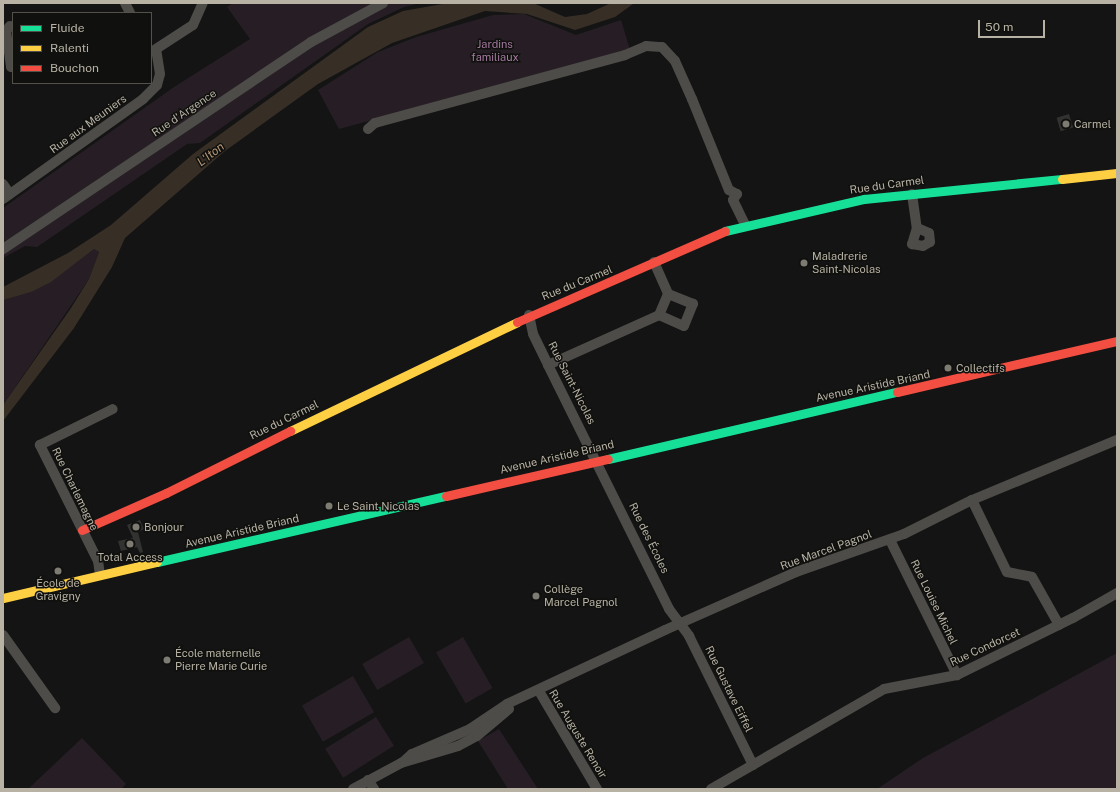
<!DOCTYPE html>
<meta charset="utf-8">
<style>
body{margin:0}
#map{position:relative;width:1120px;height:792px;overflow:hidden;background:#141414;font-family:"Public Sans",sans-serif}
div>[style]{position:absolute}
.green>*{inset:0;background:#261e24;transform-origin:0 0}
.water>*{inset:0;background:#372e26}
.building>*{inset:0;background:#323230;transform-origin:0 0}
.street>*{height:10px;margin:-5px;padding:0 5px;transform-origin:5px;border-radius:5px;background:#4d4c48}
.fast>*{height:9px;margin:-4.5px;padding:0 4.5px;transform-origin:4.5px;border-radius:4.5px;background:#16e098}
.slow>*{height:9px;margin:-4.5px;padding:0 4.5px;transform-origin:4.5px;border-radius:4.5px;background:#ffcf43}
.jam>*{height:9px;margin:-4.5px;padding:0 4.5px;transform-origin:4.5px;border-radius:4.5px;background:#f24e42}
.dots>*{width:11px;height:11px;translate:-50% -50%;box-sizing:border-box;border:2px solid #10100e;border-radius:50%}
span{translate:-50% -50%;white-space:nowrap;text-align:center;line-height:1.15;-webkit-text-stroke:3px #10100e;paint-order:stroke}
.park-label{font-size:11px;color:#a4799f}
.street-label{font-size:11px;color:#b7b2a4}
.poi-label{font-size:11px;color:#b7b2a4}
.left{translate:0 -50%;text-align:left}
.water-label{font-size:12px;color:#b69877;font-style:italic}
.frame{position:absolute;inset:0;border:4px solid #b7b2a4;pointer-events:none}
.legend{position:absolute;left:12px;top:12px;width:140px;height:72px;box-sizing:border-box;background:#10100e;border:1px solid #53514a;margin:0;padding:5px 7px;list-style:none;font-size:12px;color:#b7b2a4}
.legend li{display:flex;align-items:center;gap:8px;height:20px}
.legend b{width:20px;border:1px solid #53514a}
.scale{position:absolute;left:978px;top:20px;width:67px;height:18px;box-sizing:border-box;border:2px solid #b7b2a4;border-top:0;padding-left:5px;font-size:12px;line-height:14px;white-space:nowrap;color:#b7b2a4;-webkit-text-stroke:3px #10100e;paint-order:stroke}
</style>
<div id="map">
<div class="green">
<div style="clip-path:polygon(233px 3px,421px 3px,404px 7px,368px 24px,200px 143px,187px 144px,37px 247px,25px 246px,3px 258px,3px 208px,174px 87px,250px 39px,227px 7px)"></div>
<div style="clip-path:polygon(524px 14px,576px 35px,621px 20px,630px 50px,339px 129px,318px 90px,378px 52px,416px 37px,493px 15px)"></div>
<div style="clip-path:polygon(94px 249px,99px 252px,89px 279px,3px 405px,3px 300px,47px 284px)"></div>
<div style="left:409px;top:637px;width:30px;height:54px;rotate:60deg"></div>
<div style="left:463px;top:637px;width:59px;height:31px;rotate:60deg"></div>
<div style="clip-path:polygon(1117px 653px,1117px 789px,877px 789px,923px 758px)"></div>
<div style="left:353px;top:676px;width:42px;height:59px;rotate:60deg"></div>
<div style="left:376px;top:717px;width:34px;height:60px;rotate:58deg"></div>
<div style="clip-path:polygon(499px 729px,538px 789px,508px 789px,478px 741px)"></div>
<div style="clip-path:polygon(82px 738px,126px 784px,121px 789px,28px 789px)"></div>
</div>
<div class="water">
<div style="clip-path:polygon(448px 3px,533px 3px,565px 17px,587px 14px,611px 3px,633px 4px,615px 17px,575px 30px,527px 14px,485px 11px,392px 43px,318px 84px,225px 151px,125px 238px,112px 267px,74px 328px,3px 421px,3px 405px,71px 308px,89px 279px,99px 252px,94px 249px,51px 282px,31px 292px,3px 300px,3px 287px,68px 253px,111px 225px,193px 154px,368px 27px,403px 11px)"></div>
</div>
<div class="building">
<div style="left:1069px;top:114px;width:14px;height:13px;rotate:73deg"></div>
<div style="clip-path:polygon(140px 520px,144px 529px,138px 532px,143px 552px,140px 553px,137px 547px,121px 551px,118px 541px,133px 538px,127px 525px)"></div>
</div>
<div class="street">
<div style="left:125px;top:3px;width:11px;rotate:63deg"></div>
<div style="left:10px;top:26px;width:6px;rotate:129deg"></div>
<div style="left:6px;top:31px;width:36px;rotate:82deg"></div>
<div style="left:11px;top:67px;width:2px;rotate:-27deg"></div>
<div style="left:368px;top:129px;width:9px;rotate:-41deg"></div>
<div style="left:375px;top:123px;width:259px;rotate:-15.2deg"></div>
<div style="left:625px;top:55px;width:23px;rotate:-23deg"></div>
<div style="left:646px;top:46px;width:16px;rotate:4deg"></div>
<div style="left:662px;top:47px;width:19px;rotate:47deg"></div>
<div style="left:675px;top:61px;width:42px;rotate:65.9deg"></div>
<div style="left:692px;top:99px;width:98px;rotate:67.9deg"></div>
<div style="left:729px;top:190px;width:9px;rotate:27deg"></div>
<div style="left:737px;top:194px;width:7px;rotate:124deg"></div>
<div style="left:733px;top:200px;width:28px;rotate:64deg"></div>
<div style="left:3px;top:184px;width:12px;rotate:55deg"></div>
<div style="left:912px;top:194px;width:34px;rotate:82deg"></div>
<div style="left:917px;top:228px;width:17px;rotate:107deg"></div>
<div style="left:912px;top:244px;width:11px;rotate:10deg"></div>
<div style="left:923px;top:246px;width:8px;rotate:-30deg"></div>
<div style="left:930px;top:242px;width:9px;rotate:-96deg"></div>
<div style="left:929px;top:233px;width:13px;rotate:-157deg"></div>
<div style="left:3px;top:199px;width:172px;rotate:-35.5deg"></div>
<div style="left:143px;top:99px;width:20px;rotate:-45deg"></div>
<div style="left:157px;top:85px;width:11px;rotate:-75deg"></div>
<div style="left:160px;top:74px;width:25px;rotate:-99deg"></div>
<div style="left:156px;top:49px;width:44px;rotate:-33deg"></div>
<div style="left:193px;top:25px;width:24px;rotate:-66deg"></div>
<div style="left:3px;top:249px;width:371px;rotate:-33.9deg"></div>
<div style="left:311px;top:42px;width:82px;rotate:-28.4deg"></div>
<div style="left:654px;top:262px;width:35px;rotate:66deg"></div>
<div style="left:668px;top:294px;width:23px;rotate:113deg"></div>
<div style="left:659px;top:315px;width:27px;rotate:24deg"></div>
<div style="left:684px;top:326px;width:24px;rotate:-68deg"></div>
<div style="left:693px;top:304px;width:27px;rotate:-158deg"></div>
<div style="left:529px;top:315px;width:19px;rotate:78deg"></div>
<div style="left:533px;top:334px;width:34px;rotate:64deg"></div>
<div style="left:548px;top:365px;width:272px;rotate:63.6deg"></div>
<div style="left:669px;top:609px;width:34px;rotate:53deg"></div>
<div style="left:689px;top:636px;width:144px;rotate:63.6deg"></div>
<div style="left:548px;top:365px;width:122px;rotate:-24.2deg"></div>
<div style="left:972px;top:500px;width:80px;rotate:64.1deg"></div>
<div style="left:1007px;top:572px;width:25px;rotate:11deg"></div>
<div style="left:1032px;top:577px;width:55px;rotate:60.6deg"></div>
<div style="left:890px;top:540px;width:151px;rotate:63.6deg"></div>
<div style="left:100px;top:575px;width:14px;rotate:-98deg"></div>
<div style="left:98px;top:561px;width:130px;rotate:-116.6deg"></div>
<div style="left:40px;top:445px;width:81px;rotate:-26.3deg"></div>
<div style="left:3px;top:635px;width:90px;rotate:54.5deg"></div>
<div style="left:539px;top:691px;width:114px;rotate:59.4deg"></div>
<div style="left:403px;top:762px;width:12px;rotate:-42deg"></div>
<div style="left:412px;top:754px;width:63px;rotate:-23.3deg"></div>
<div style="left:470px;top:729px;width:45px;rotate:-34deg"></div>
<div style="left:507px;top:704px;width:174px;rotate:-25.1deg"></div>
<div style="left:665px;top:630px;width:143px;rotate:-23.9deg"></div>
<div style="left:796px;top:572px;width:114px;rotate:-19.4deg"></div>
<div style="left:904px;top:534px;width:76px;rotate:-26.6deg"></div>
<div style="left:972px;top:500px;width:157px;rotate:-22.5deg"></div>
<div style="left:368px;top:780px;width:11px;rotate:56deg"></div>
<div style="left:353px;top:789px;width:55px;rotate:-28.4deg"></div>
<div style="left:401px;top:763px;width:59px;rotate:-16.6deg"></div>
<div style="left:458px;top:746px;width:21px;rotate:-28deg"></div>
<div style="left:477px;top:736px;width:42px;rotate:-40.2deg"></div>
<div style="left:711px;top:789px;width:200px;rotate:-30deg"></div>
<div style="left:884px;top:689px;width:74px;rotate:-10.9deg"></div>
<div style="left:957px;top:675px;width:129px;rotate:-26.2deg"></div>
<div style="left:1073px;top:618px;width:51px;rotate:-29.6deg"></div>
</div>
<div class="fast">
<div style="left:725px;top:231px;width:143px;rotate:-13deg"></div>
<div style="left:864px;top:199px;width:199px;rotate:-5.8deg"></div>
<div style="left:608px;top:459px;width:297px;rotate:-13.1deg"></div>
<div style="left:157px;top:562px;width:296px;rotate:-12.9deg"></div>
</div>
<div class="slow">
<div style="left:1062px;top:179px;width:55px;rotate:-6.2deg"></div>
<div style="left:290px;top:431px;width:252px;rotate:-25.6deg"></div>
<div style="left:3px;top:598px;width:158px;rotate:-13.2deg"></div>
</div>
<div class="jam">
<div style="left:517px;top:322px;width:227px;rotate:-23.6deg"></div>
<div style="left:897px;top:392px;width:226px;rotate:-13.1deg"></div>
<div style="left:446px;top:496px;width:166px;rotate:-12.9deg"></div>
<div style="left:82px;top:530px;width:92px;rotate:-23.8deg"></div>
<div style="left:166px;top:493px;width:139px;rotate:-26.6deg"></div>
</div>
<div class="dots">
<div style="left:1066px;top:124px;background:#7e7b72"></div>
<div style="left:804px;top:263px;background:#7e7b72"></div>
<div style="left:948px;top:368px;background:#7e7b72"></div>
<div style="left:329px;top:506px;background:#7e7b72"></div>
<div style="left:136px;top:527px;background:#7e7b72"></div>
<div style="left:130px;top:544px;background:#7e7b72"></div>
<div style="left:58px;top:571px;background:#7e7b72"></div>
<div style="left:536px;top:596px;background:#7e7b72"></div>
<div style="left:167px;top:660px;background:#7e7b72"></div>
</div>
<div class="park-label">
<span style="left:495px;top:51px">Jardins<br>familiaux</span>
</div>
<div class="street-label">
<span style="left:184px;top:113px;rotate:-34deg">Rue d'Argence</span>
<span style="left:88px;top:124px;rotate:-36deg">Rue aux Meuniers</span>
<span style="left:887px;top:185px;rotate:-8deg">Rue du Carmel</span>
<span style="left:577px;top:283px;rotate:-22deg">Rue du Carmel</span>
<span style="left:572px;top:383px;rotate:63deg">Rue Saint-Nicolas</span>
<span style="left:873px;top:386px;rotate:-12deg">Avenue Aristide Briand</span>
<span style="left:284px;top:420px;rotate:-26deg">Rue du Carmel</span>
<span style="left:557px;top:457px;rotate:-13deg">Avenue Aristide Briand</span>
<span style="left:75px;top:489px;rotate:64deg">Rue Charlemagne</span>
<span style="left:242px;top:531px;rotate:-13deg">Avenue Aristide Briand</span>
<span style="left:649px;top:538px;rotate:64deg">Rue des Écoles</span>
<span style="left:826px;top:550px;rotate:-20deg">Rue Marcel Pagnol</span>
<span style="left:934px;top:602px;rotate:64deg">Rue Louise Michel</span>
<span style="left:985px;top:647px;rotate:-25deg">Rue Condorcet</span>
<span style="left:729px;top:689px;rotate:64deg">Rue Gustave Eiffel</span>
<span style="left:578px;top:734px;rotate:59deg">Rue Auguste Renoir</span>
</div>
<div class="poi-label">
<span class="left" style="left:1074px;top:124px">Carmel</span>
<span class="left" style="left:812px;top:263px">Maladrerie<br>Saint-Nicolas</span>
<span class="left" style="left:956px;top:368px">Collectifs</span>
<span class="left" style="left:337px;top:506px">Le Saint Nicolas</span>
<span class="left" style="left:144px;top:527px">Bonjour</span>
<span style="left:130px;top:557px">Total Access</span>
<span style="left:58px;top:590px">École de<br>Gravigny</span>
<span class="left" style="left:544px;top:596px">Collège<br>Marcel Pagnol</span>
<span class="left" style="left:175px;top:660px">École maternelle<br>Pierre Marie Curie</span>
</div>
<div class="water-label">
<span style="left:211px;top:155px;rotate:-38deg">L'Iton</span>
</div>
<div class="frame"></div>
<ul class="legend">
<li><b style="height:5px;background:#16e098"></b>Fluide</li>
<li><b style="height:5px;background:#ffcf43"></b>Ralenti</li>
<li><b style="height:5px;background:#f24e42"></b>Bouchon</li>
</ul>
<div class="scale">50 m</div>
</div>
